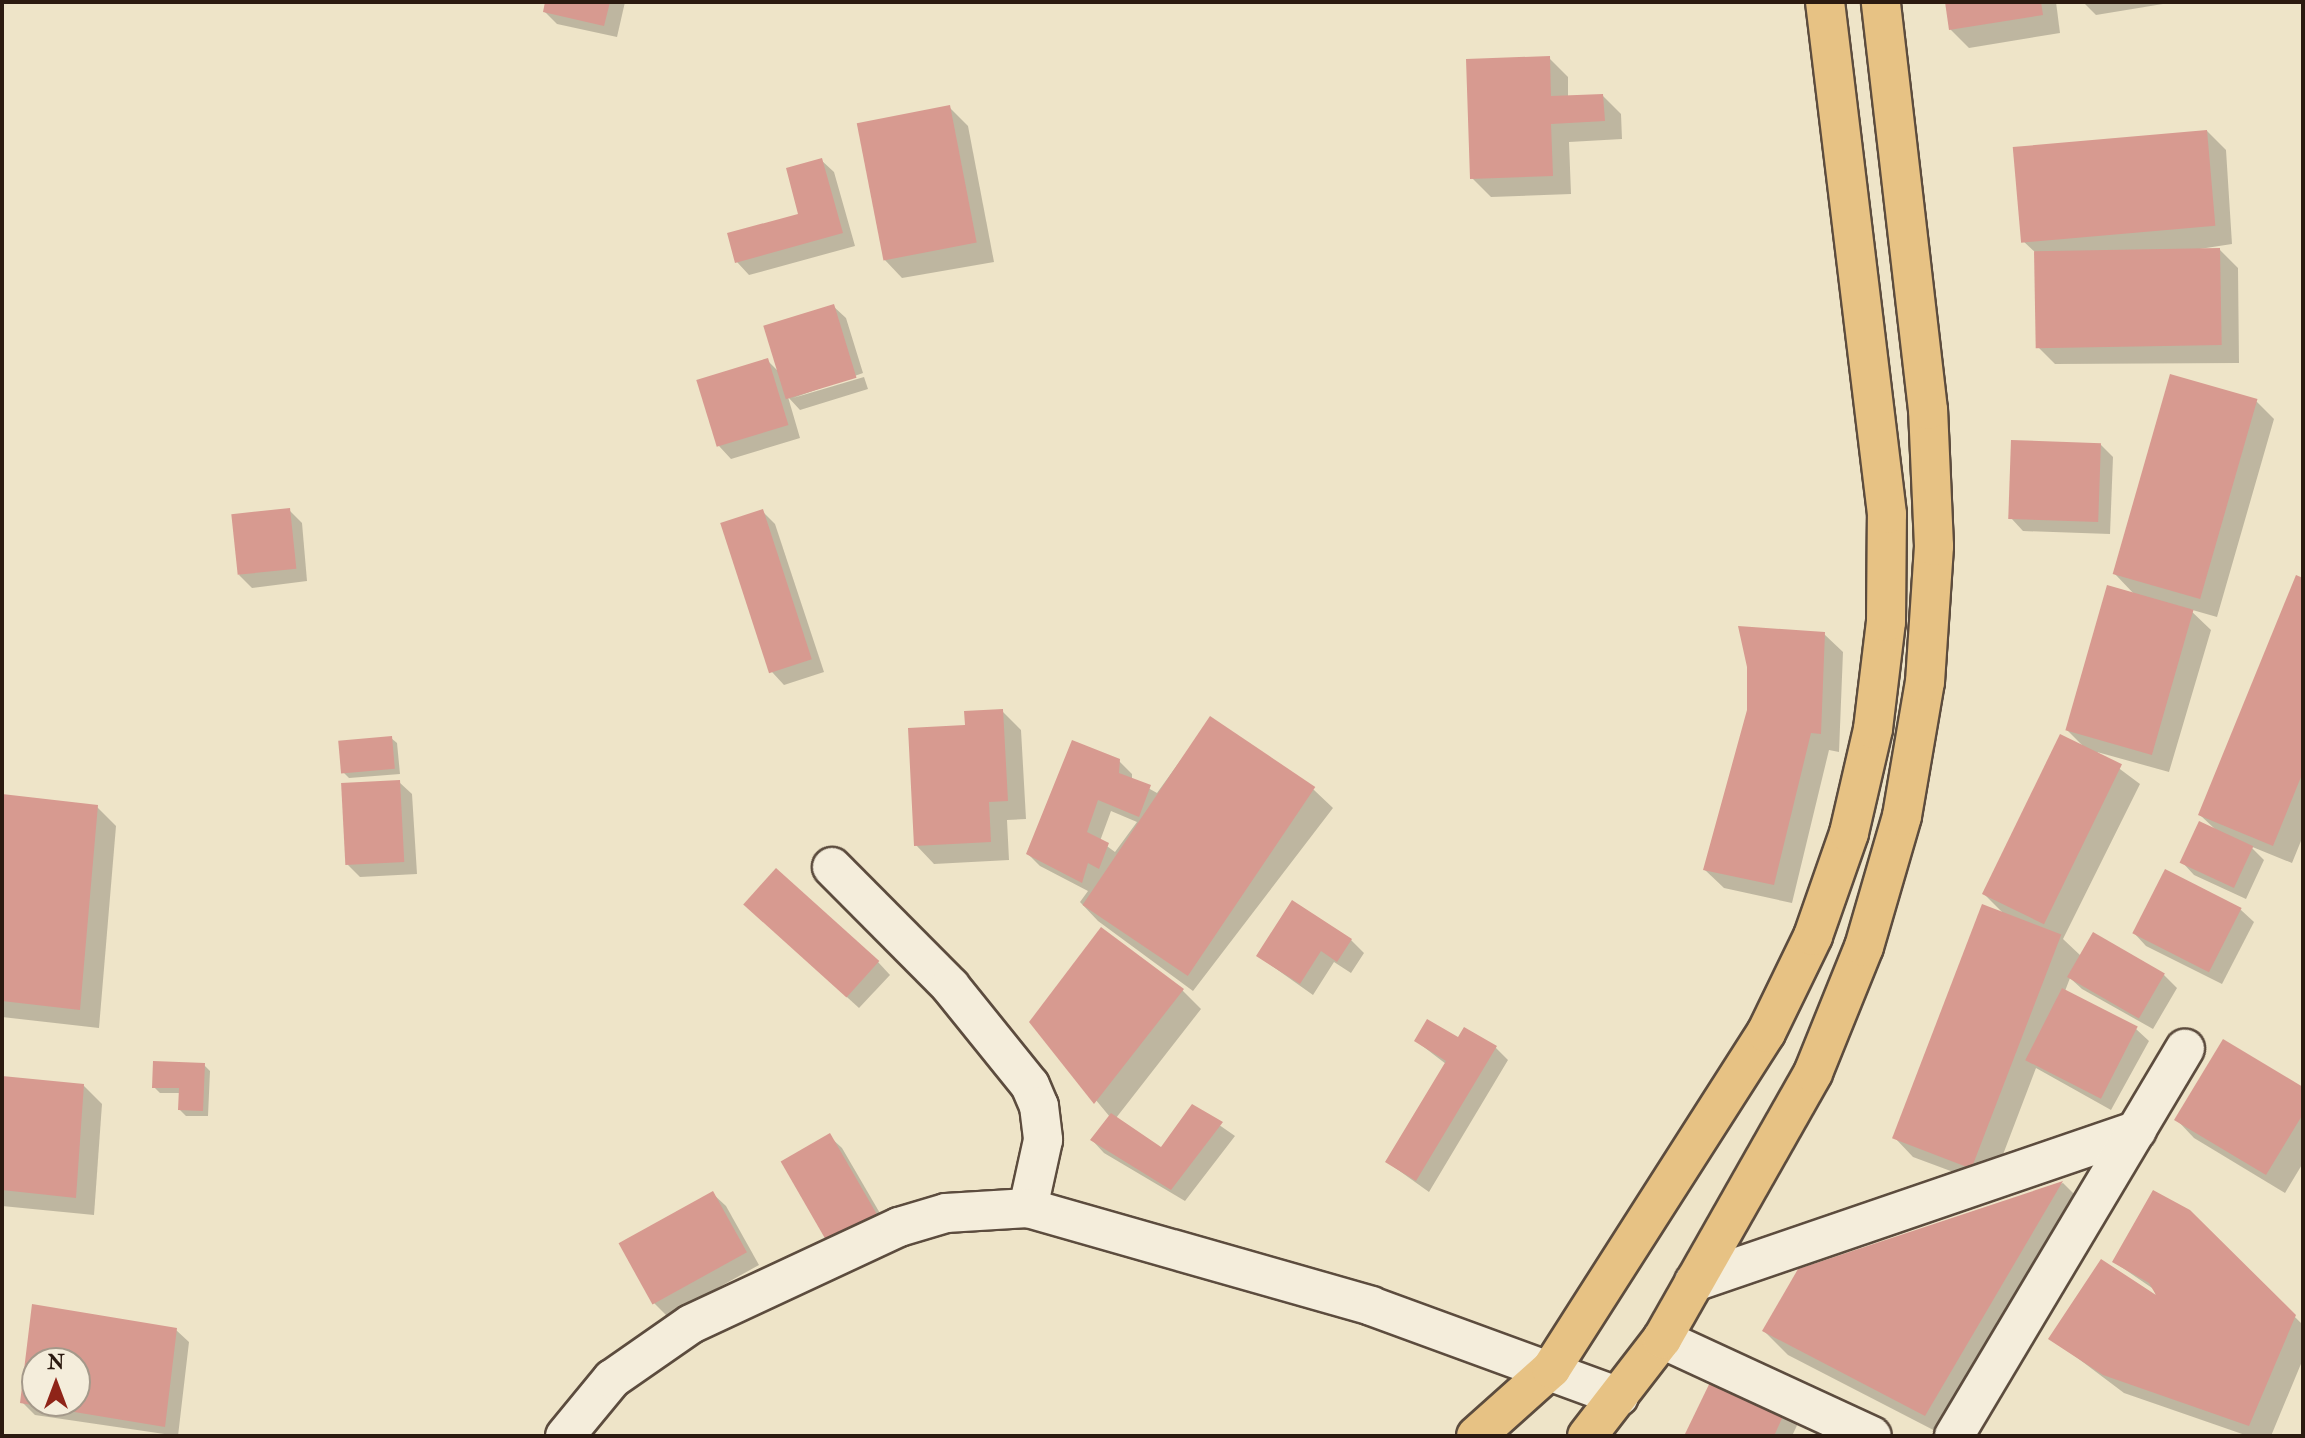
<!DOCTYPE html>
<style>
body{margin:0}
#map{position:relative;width:2305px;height:1438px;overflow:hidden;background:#eee4c8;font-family:"IM FELL Double Pica",serif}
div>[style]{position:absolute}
.shadow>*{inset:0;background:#0003}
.building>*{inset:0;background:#d79a90;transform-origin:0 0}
.roads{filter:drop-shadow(2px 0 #5c4c3e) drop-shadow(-2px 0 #5c4c3e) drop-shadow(0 2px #5c4c3e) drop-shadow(0 -2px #5c4c3e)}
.street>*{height:38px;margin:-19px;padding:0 19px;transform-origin:19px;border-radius:19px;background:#f4eddb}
.secondary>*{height:38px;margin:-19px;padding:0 19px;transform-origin:19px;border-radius:19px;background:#f4eddb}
.primary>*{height:38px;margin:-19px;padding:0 19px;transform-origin:19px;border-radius:19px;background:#e7c284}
span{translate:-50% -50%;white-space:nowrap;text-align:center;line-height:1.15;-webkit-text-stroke:5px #f4eddb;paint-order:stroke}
.frame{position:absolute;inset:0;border:4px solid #2b1a10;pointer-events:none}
.north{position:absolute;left:21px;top:1347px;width:70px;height:70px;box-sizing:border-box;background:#f4eddb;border:2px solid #a4998a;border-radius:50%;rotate:0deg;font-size:19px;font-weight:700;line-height:28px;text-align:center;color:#2b1a10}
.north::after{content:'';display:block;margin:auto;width:24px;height:32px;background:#8f2418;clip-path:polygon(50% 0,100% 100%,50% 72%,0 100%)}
</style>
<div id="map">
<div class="shadow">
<div style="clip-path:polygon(547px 2px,625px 2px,617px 37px,557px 24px,545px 12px)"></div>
<div style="clip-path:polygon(1946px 2px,2056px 2px,2060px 33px,1969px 48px,1950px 29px)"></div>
<div style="clip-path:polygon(2083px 2px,2175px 2px,2096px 15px)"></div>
<div style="clip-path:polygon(1549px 58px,1568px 77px,1568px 97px,1603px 96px,1621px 114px,1622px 139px,1569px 142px,1571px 194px,1491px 197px,1472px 178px)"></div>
<div style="clip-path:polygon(949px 107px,968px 126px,994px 262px,902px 278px,884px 259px)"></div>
<div style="clip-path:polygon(2207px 131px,2226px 150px,2232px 244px,2193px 250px,2220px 250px,2238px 268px,2239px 363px,2055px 364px,2036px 345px,2036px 253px,2022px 240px)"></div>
<div style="clip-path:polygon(821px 160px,834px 172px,855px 246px,749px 275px,737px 262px,800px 215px)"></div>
<div style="clip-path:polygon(833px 306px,846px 318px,863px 373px,793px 398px,864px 377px,868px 389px,800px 410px,788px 397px,800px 438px,731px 459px,719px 446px,767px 360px,780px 373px)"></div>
<div style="clip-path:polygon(2256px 401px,2274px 419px,2217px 617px,2189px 609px,2211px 630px,2169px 772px,2097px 752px,2140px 784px,2063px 939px,2081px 956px,2164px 975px,2177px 988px,2153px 1029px,2082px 989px,2070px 978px,2065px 991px,2136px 1029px,2149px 1041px,2111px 1110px,2036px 1068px,1991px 1186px,1913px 1157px,1895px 1138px,2005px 915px,1983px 893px,2084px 747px,2067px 730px,2135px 595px,2114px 573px)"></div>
<div style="clip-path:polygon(2100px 444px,2113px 457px,2110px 534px,2023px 531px,2011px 518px)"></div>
<div style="clip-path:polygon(289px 510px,302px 523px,307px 581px,252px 588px,239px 575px)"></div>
<div style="clip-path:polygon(762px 511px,775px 524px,824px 672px,784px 685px,772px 672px)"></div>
<div style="clip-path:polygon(2297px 577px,2303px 580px,2303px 836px,2292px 863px,2250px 846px,2264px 860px,2246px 899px,2194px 875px,2182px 862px,2216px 830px,2200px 815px)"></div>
<div style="clip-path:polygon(1824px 634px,1843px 652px,1839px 752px,1829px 750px,1792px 903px,1724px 888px,1705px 870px)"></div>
<div style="clip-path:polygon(1002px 711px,1021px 730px,1026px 819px,1007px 820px,1009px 860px,934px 864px,916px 845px,967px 727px)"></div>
<div style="clip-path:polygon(evenodd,1211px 718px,1314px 790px,1333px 808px,1193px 991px,1098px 921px,1080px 902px,1088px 891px,1040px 866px,1028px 854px,1119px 761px,1132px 774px,1132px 779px,1157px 793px,1211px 718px,1111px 811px,1137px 822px,1115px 852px,1100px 841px,1111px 811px)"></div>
<div style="clip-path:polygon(391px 738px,397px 743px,400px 774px,349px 778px,343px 772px)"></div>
<div style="clip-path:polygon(399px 782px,412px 794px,417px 874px,360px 877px,348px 865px)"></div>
<div style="clip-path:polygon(2px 796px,97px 807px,116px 826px,99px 1028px,2px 1017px)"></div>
<div style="clip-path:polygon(2241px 910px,2254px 922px,2222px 984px,2146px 946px,2134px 933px)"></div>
<div style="clip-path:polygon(758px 916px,878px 962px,890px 975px,859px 1008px)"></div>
<div style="clip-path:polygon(1351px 940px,1364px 953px,1351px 973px,1334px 962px,1313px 995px,1258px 956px)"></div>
<div style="clip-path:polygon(1182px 990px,1201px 1009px,1116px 1118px,1161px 1150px,1192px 1106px,1235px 1136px,1185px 1201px,1104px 1153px,1092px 1140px,1110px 1117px,1031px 1022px)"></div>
<div style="clip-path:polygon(1459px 1040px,1495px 1047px,1508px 1060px,1429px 1192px,1387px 1162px,1446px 1064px,1416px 1041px)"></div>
<div style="clip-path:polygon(2223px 1041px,2303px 1089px,2303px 1163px,2285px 1193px,2194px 1138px,2176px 1119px)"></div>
<div style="clip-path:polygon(204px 1065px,210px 1071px,208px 1116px,186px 1116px,180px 1110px,180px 1093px,160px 1093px,154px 1087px)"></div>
<div style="clip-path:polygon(2px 1078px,83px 1085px,102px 1104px,94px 1215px,2px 1206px)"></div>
<div style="clip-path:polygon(829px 1136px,842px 1148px,888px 1227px,842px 1253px)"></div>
<div style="clip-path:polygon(2063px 1183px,2086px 1206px,1945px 1436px,1788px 1355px,1764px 1331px,1799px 1271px)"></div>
<div style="clip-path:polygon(713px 1194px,726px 1206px,759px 1265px,667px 1316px,654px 1303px)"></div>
<div style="clip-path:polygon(2189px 1212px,2303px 1325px,2303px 1359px,2271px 1436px,2248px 1436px,2124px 1393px,2051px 1338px,2156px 1297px,2155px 1290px,2114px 1262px)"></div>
<div style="clip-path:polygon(evenodd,33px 1306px,176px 1330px,189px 1342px,178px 1436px,35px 1415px,22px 1402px,33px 1306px,35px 1361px,77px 1361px,77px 1403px,35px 1403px,35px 1361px)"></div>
<div style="clip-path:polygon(1716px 1372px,1800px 1419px,1792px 1436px,1686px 1436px)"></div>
</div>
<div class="building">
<div style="clip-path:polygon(545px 2px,610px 2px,604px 26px,543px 12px)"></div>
<div style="clip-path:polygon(1945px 2px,2041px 2px,2043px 15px,1949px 30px)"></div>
<div style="clip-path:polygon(1550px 56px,1551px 96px,1603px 94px,1605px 121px,1551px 124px,1553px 176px,1470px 179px,1466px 59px)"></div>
<div style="left:950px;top:105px;width:140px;height:95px;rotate:79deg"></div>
<div style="left:2207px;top:130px;width:96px;height:195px;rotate:85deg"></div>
<div style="clip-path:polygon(822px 158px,843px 233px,735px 263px,727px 233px,798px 214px,786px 168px)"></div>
<div style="left:2220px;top:248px;width:97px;height:186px;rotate:89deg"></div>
<div style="left:834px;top:304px;width:77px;height:74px;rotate:73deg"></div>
<div style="left:768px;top:358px;width:70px;height:75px;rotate:73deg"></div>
<div style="left:2170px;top:374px;width:91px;height:208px;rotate:16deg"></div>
<div style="left:2011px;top:440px;width:90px;height:79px;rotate:2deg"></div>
<div style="left:290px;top:508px;width:61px;height:59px;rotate:84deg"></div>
<div style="left:763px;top:509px;width:158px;height:45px;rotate:72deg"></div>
<div style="clip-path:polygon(2296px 575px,2303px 578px,2303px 772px,2273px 846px,2198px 815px)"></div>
<div style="left:2107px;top:585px;width:90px;height:151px;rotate:16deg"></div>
<div style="clip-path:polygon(1738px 626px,1825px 632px,1821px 734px,1811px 733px,1774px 885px,1703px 870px,1747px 710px,1747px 667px)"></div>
<div style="clip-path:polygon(1003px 709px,1008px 801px,989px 802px,991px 842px,914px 846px,908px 728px,965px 725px,964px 711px)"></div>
<div style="left:1210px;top:716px;width:127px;height:228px;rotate:34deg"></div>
<div style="left:2060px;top:734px;width:69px;height:178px;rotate:26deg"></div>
<div style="left:392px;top:736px;width:33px;height:54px;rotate:85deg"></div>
<div style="clip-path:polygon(1072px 740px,1120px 759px,1119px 773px,1151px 785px,1139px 817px,1098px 800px,1087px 832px,1109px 843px,1099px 869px,1088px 863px,1082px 883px,1026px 854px)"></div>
<div style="left:400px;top:780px;width:82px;height:59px;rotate:87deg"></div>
<div style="clip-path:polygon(2px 794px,98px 805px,80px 1010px,2px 1001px)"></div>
<div style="left:2199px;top:821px;width:60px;height:46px;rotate:25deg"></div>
<div style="left:776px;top:868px;width:139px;height:49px;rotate:42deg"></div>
<div style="left:2165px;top:869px;width:86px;height:72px;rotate:27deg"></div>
<div style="clip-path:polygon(1292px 900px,1352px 939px,1337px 962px,1321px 951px,1300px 984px,1256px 956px)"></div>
<div style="left:1982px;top:904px;width:85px;height:251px;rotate:21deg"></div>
<div style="clip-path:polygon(1101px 927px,1184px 989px,1094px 1104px,1029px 1022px)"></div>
<div style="left:2093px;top:932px;width:83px;height:52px;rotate:30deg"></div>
<div style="left:2062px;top:988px;width:85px;height:81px;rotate:27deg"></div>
<div style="clip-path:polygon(1427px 1019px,1458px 1037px,1464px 1027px,1497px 1046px,1416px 1181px,1385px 1162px,1446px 1061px,1414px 1041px)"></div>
<div style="clip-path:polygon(2223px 1039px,2303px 1087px,2303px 1114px,2266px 1175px,2174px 1120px)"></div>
<div style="clip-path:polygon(153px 1061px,205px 1063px,203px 1111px,178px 1110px,179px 1088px,152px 1088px)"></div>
<div style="clip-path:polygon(2px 1076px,84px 1084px,76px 1198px,2px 1190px)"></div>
<div style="clip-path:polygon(1192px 1104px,1223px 1122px,1171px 1190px,1090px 1140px,1111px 1113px,1161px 1147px)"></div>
<div style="left:830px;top:1133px;width:94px;height:57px;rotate:60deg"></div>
<div style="clip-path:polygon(2063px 1181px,1925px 1416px,1762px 1331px,1798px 1269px)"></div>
<div style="clip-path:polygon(2153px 1190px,2190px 1210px,2296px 1315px,2249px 1426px,2103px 1375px,2048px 1339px,2101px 1259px,2156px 1295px,2149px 1283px,2112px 1262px)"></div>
<div style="left:713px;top:1191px;width:70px;height:108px;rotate:61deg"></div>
<div style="clip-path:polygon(evenodd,32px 1304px,177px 1328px,165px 1427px,20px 1403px,32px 1304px,35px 1361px,77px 1361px,77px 1403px,35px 1403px,35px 1361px)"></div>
<div style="clip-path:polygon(1716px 1370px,1788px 1405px,1774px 1436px,1684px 1436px)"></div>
</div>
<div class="roads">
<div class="street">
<div style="left:832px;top:867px;width:168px;rotate:45.2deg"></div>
<div style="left:950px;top:986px;width:127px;rotate:51.1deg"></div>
<div style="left:1030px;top:1085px;width:23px;rotate:67deg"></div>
<div style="left:1039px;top:1106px;width:34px;rotate:83deg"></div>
<div style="left:1043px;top:1140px;width:70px;rotate:102.4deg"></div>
<div style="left:1694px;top:1282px;width:468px;rotate:-18.9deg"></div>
<div style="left:1662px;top:1339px;width:231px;rotate:24.8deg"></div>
<div style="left:1954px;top:1436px;width:451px;rotate:-59.2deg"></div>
</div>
<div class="secondary">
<div style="left:565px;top:1436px;width:74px;rotate:-50.5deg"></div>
<div style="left:612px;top:1379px;width:96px;rotate:-34.8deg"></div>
<div style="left:691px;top:1324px;width:230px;rotate:-25deg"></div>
<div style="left:899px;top:1227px;width:49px;rotate:-16.6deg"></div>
<div style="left:946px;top:1213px;width:82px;rotate:-3.5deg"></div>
<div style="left:1028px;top:1208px;width:357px;rotate:15.9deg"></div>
<div style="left:1371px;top:1306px;width:264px;rotate:20.1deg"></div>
</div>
<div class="primary">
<div style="left:1476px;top:1436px;width:101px;rotate:-41.8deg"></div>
<div style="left:1551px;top:1369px;width:399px;rotate:-57.4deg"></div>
<div style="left:1766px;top:1033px;width:108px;rotate:-64.1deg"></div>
<div style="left:1813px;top:936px;width:109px;rotate:-70.7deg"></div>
<div style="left:1849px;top:833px;width:107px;rotate:-77deg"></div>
<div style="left:1873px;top:729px;width:108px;rotate:-83.1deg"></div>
<div style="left:1886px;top:622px;width:108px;rotate:-89.5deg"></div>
<div style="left:1887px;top:514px;width:516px;rotate:-96.9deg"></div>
<div style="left:1587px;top:1436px;width:123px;rotate:-52.3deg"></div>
<div style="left:1662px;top:1339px;width:306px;rotate:-60.4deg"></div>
<div style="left:1813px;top:1073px;width:136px;rotate:-68deg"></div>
<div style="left:1864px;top:947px;width:136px;rotate:-73.8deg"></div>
<div style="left:1902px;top:816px;width:136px;rotate:-80.3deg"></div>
<div style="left:1925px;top:682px;width:136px;rotate:-86.2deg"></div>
<div style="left:1934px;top:546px;width:136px;rotate:-92.5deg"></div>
<div style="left:1928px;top:410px;width:411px;rotate:-96.6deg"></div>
</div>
</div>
<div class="frame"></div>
<div class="north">N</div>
</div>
